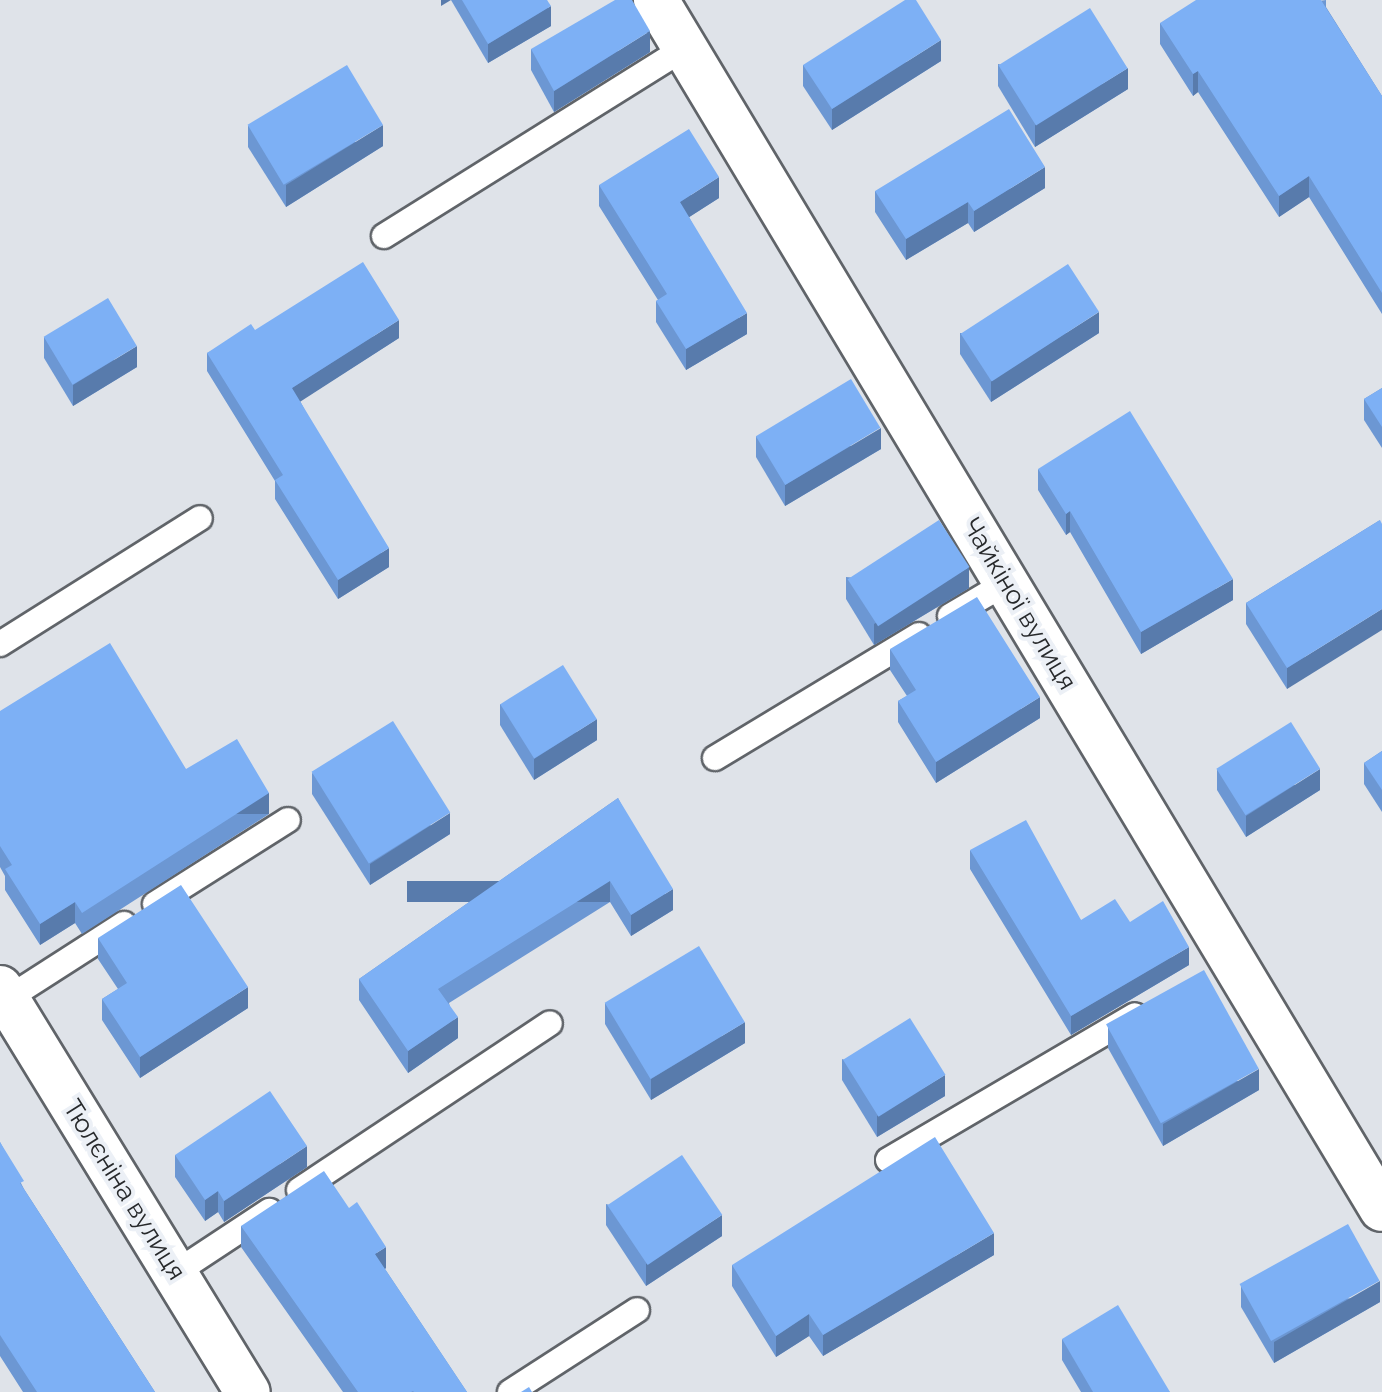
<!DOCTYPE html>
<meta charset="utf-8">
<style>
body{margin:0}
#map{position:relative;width:1382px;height:1392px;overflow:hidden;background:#dfe3e9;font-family:Raleway,sans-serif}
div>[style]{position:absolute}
.roads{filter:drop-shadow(2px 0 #606469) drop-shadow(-2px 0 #606469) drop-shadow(0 2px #606469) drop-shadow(0 -2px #606469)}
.lane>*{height:24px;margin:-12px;padding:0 12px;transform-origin:12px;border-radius:12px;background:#fff}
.street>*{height:44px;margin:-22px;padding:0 22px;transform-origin:22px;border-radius:22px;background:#fff}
.wall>*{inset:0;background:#6c97d3}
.shaded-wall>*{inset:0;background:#587bac;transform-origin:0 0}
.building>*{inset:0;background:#7db0f5;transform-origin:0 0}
span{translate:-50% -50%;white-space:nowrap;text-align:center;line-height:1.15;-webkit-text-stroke:8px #ecf0f6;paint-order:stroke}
.street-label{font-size:26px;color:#27292b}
</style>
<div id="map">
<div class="roads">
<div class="lane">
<div style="left:384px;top:236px;width:355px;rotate:-32deg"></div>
<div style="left:950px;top:616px;width:65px;rotate:-30.5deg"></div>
<div style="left:0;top:644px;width:236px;rotate:-32.2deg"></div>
<div style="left:715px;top:758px;width:238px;rotate:-31.1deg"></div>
<div style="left:155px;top:904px;width:157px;rotate:-32.3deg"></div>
<div style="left:7px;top:999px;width:139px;rotate:-32.7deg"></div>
<div style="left:888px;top:1160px;width:286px;rotate:-30.4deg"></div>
<div style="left:299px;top:1190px;width:301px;rotate:-33.6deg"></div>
<div style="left:175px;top:1273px;width:113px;rotate:-33.4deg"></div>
<div style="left:510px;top:1392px;width:151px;rotate:-32.8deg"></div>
</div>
<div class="street">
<div style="left:656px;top:0;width:1410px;rotate:59.02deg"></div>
<div style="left:0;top:988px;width:474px;rotate:58.5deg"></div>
</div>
</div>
<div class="wall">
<div style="clip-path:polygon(451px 0,547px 0,551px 26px,488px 63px)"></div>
<div style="clip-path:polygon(1326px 0,1326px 7px,1382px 96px,1382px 314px,1309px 197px,1279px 217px,1198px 92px,1193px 96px,1160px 44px,1160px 23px)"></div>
<div style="clip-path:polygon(531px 49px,650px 52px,554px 112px,531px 70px)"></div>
<div style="clip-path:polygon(941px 61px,832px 130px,803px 86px,803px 65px)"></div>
<div style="clip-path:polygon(998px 64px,1128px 89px,1035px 147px,998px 86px)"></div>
<div style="clip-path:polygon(248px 126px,383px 146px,286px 207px,248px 147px)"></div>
<div style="clip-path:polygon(599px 185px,719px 198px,689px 217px,747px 334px,686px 370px,656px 322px,656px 301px,658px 300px,599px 206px)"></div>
<div style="clip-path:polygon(1045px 188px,974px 232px,968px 223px,906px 260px,875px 212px,875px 191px)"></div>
<div style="clip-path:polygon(255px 330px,399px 338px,300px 401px,389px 567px,338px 599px,275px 499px,275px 481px,207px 371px,207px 353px)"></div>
<div style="clip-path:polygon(960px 333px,1099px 333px,991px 402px,960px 354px)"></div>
<div style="clip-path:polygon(44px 337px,137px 367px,73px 406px,44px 358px)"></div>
<div style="clip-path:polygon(1382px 388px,1382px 448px,1364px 420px,1364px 399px)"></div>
<div style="clip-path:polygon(756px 436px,881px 449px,785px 506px,756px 457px)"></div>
<div style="clip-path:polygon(1038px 469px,1233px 600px,1141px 654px,1070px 532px,1066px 535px,1038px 490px)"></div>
<div style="clip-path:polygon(1380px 520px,1287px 689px,1246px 624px,1246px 603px)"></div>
<div style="clip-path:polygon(846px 577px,969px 588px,874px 645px,846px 599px)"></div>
<div style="clip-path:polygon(890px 649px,1040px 718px,936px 783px,898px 722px,898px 701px,907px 696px,890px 670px)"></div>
<div style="clip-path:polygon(500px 704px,597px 740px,534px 780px,500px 725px)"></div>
<div style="clip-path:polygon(0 711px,186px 769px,269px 814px,82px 934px,75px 923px,40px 945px,5px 890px,5px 876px,0 867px)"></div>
<div style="clip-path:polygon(1382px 751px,1382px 812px,1364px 784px,1364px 763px)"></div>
<div style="clip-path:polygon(1217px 769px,1320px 790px,1246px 837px,1217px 790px)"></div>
<div style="clip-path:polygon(312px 773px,450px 834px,370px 885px,312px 794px)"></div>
<div style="clip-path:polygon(618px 798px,673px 910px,631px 936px,610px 902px,449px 1003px,458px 1038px,408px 1073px,359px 1000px,359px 979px)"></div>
<div style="clip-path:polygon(970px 850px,1081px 920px,1189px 965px,1071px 1035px,970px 869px)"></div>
<div style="clip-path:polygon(98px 938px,248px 1008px,140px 1078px,102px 1020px,102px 999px,118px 989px,98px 959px)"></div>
<div style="clip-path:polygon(605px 1003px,745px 1043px,651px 1100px,605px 1024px)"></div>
<div style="clip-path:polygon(1108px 1027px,1259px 1090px,1163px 1146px,1108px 1048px)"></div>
<div style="clip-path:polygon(842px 1059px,945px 1096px,877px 1137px,842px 1080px)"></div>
<div style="clip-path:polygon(0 1142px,24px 1189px,155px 1392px,23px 1392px,0 1356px)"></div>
<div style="clip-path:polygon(175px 1155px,307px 1167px,224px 1222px,218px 1212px,205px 1221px,175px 1177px)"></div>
<div style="clip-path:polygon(606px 1204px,722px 1236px,646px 1286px,606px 1225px)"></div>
<div style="clip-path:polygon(349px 1208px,386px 1268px,385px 1269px,467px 1392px,343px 1392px,241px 1247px,241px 1226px)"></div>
<div style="clip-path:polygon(994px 1255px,823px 1356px,809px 1336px,776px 1357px,732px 1286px,732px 1265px)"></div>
<div style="clip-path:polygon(1241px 1286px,1380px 1302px,1274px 1363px,1241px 1307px)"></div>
<div style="clip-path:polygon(1062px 1339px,1170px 1392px,1081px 1392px,1062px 1360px)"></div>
</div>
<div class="shaded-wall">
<div style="clip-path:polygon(441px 0,451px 0,441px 6px)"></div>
<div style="clip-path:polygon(551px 6px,551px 26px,488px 63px,488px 44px)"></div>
<div style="clip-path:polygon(650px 31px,650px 52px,554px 112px,554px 91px)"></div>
<div style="clip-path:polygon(941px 40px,941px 61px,832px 130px,832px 109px)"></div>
<div style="clip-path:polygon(1128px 68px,1128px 89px,1035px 147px,1035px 125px)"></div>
<div style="clip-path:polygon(1198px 71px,1198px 92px,1193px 96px,1193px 74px)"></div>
<div style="clip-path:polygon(383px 125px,383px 146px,286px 207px,286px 185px)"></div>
<div style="clip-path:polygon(1045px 167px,1045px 188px,974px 232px,974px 211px)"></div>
<div style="clip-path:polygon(1309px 176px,1309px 197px,1279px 217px,1279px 196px)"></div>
<div style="clip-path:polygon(719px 177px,719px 198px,680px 223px,680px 202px)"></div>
<div style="clip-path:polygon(968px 202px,968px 223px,906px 260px,906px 239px)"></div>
<div style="clip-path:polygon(1099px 312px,1099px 333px,991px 402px,991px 381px)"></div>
<div style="clip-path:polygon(747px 313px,747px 334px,686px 370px,686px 349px)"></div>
<div style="clip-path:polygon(399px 320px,399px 338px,292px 407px,292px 388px)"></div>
<div style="clip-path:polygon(137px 346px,137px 367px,73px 406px,73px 385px)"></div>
<div style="clip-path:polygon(881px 428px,881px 449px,785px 506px,785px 485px)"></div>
<div style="clip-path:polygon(1070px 511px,1070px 532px,1066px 535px,1066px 514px)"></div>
<div style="clip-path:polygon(389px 548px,389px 567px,338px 599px,338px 580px)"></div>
<div style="clip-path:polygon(969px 567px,969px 588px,874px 645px,874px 624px)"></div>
<div style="clip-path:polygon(1233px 579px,1233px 600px,1141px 654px,1141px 632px)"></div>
<div style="clip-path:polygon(1382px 609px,1382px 630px,1287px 689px,1287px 668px)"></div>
<div style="clip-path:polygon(1040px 697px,1040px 718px,936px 783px,936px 762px)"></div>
<div style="clip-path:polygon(597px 719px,597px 740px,534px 780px,534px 759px)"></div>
<div style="clip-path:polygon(1320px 769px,1320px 790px,1246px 837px,1246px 816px)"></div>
<div style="left:269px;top:793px;width:21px;height:222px;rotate:90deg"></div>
<div style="clip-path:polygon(450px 813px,450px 834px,370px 885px,370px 864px)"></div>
<div style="left:610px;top:881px;width:21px;height:203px;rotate:90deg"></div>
<div style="clip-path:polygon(673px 889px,673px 910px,631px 936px,631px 915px)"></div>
<div style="clip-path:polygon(75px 902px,75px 923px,40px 945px,40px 924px)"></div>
<div style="clip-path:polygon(1189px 947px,1189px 965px,1071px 1035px,1071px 1016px)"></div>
<div style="clip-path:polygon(248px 987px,248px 1008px,140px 1078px,140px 1057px)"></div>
<div style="clip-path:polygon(458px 1017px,458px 1038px,408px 1073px,408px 1051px)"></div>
<div style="clip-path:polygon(745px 1022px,745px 1043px,651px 1100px,651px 1079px)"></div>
<div style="clip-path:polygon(1259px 1069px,1259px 1090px,1163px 1146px,1163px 1124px)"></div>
<div style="clip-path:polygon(945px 1075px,945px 1096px,877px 1137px,877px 1116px)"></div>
<div style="clip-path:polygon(307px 1146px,307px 1167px,224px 1222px,224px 1201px)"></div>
<div style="clip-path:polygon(218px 1191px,218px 1212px,205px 1221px,205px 1200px)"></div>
<div style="clip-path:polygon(722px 1215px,722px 1236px,646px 1286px,646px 1264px)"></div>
<div style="clip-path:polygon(994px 1233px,994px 1255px,823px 1356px,823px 1335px)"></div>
<div style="clip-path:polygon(386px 1247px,386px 1268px,375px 1275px,375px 1254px)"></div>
<div style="clip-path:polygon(1380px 1281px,1380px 1302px,1274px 1363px,1274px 1342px)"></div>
<div style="clip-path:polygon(809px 1314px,809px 1336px,776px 1357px,776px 1336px)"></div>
</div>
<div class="building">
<div style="clip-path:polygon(462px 0,547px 0,551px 6px,488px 44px)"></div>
<div style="clip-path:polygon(615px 0,632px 0,650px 31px,554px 91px,531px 49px)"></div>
<div style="clip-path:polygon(905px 0,916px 0,941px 40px,832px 109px,803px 65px)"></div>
<div style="clip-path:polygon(1196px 0,1321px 0,1382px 96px,1382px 293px,1309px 176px,1279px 196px,1198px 71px,1193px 74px,1160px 23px)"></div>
<div style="left:1090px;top:8px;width:71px;height:108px;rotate:58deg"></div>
<div style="left:347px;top:65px;width:70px;height:116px;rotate:59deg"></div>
<div style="clip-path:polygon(1009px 109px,1045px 167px,974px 211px,968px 202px,906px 239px,875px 191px)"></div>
<div style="clip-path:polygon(689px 129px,719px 177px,680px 202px,747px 313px,686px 349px,656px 301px,667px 294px,599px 185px)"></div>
<div style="clip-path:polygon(363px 262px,399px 320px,292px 388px,389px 548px,338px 580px,275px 480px,283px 475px,207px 353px,251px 324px,255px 330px)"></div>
<div style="left:1068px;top:264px;width:57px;height:128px;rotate:57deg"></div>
<div style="left:108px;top:298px;width:56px;height:75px;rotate:59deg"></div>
<div style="left:851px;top:379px;width:57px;height:111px;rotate:59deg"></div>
<div style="clip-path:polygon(1382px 388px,1382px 427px,1364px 399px)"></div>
<div style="clip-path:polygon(1130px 411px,1233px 579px,1141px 632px,1070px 511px,1066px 514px,1038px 469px)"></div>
<div style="left:939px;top:520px;width:56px;height:109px;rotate:57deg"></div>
<div style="clip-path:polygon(1380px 520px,1382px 524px,1382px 609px,1287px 668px,1246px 603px)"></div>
<div style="clip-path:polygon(977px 597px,1040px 697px,936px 762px,898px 701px,916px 690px,890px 649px)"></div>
<div style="clip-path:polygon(110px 643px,186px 769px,237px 739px,269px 793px,82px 913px,75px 902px,40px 924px,5px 869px,12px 865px,0 846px,0 711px)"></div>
<div style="left:563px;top:665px;width:64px;height:74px;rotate:58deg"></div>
<div style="left:393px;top:721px;width:108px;height:96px;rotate:58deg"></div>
<div style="left:1291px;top:722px;width:55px;height:88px;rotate:58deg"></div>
<div style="clip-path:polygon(1382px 751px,1382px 790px,1364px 763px)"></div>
<div style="clip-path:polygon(618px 798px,673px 889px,631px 915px,610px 881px,438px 989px,458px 1017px,408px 1051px,359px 979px)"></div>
<div style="clip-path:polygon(1026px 820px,1081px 920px,1115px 899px,1130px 922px,1163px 901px,1189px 947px,1071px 1016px,970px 850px)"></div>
<div style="clip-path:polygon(181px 885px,248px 987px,140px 1057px,102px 999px,127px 983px,98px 938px)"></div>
<div style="left:699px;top:946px;width:89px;height:110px;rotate:59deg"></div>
<div style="left:1204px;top:970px;width:113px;height:112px;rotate:61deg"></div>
<div style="left:910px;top:1018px;width:67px;height:79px;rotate:58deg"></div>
<div style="clip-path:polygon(270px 1091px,307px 1146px,224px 1201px,218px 1191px,205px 1200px,175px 1155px)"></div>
<div style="clip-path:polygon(935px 1137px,994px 1233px,823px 1335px,809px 1314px,776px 1336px,732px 1265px)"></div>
<div style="clip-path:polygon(0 1142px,24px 1181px,20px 1183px,155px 1392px,37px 1392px,0 1335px)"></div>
<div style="left:682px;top:1155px;width:72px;height:90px;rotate:56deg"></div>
<div style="clip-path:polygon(324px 1171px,349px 1208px,357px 1202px,386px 1247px,375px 1254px,467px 1392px,414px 1392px,413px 1391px,411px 1392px,358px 1392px,241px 1226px)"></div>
<div style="left:1348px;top:1224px;width:65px;height:124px;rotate:61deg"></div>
<div style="clip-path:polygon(1118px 1305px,1170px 1392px,1093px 1392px,1062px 1339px)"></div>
<div style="clip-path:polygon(529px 1387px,532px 1392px,521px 1392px)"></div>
</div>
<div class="street-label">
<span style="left:1019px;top:604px;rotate:59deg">Чайкіної вулиця</span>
<span style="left:124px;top:1190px;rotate:58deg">Тюлєніна вулиця</span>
</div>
</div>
